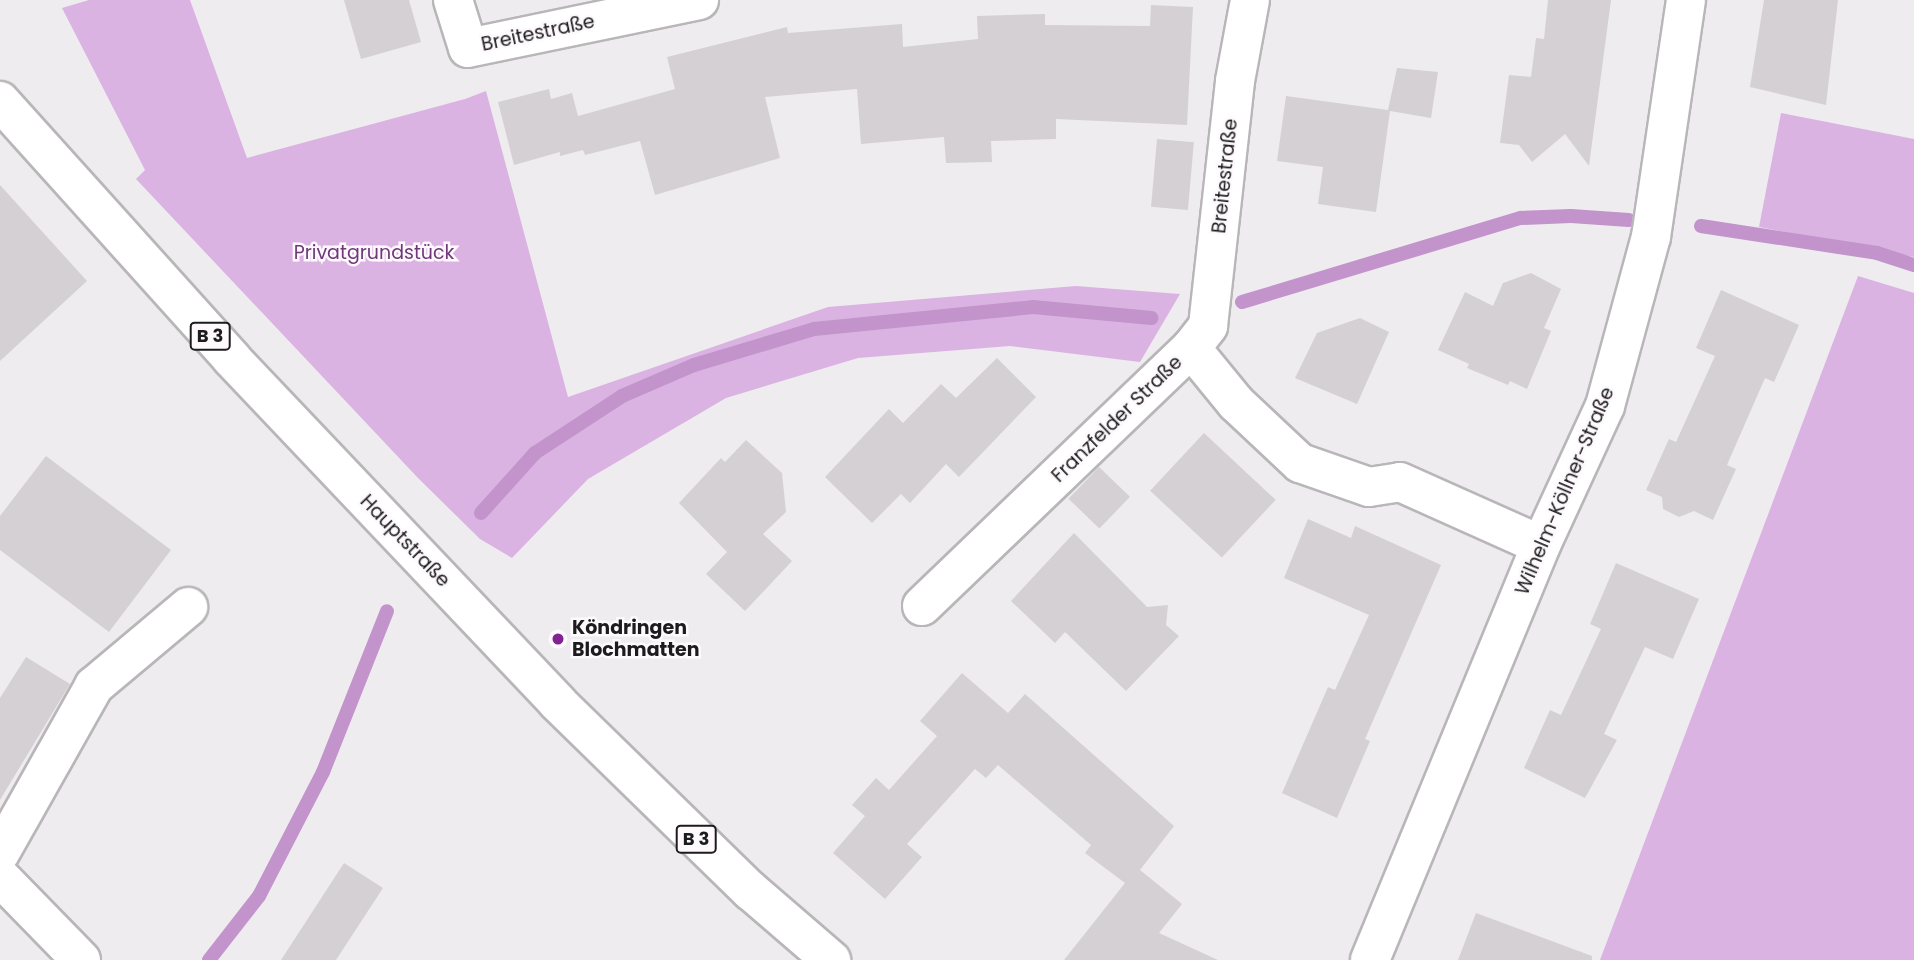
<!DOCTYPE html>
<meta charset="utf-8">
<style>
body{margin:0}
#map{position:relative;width:1914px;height:960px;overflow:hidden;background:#efecf0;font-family:Poppins,sans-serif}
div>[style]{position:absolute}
.green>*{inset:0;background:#dab3e2}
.stream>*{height:14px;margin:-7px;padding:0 7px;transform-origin:7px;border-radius:7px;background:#c294cb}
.building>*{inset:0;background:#d4d0d4;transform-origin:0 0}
.roads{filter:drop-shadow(2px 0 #b9b6b9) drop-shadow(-2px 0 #b9b6b9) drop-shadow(0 2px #b9b6b9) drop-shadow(0 -2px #b9b6b9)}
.minor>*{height:38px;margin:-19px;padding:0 19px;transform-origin:19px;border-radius:19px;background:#fff}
.major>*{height:38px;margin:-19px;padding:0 19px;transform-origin:19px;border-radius:19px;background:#fff}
.dots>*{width:19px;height:19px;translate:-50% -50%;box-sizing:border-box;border:4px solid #fdf9fd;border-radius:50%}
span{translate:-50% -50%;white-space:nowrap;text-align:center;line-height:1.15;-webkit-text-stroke:5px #fdf9fd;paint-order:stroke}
.shield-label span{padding:2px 5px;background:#fdf9fd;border:2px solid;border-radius:5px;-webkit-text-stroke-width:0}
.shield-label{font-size:18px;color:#1d1c1d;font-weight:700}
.street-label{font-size:19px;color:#1d1c1d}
.park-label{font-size:19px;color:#70387b}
.poi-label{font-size:19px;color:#1d1c1d;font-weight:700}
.left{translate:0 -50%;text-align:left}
</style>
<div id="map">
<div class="green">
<div style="clip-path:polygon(89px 0,190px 0,247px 158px,465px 99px,486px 91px,568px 397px,828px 307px,1076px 286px,1180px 294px,1140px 362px,1010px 346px,858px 358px,726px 398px,588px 479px,512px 558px,480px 539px,418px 478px,136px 179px,145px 170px,62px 8px)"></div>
<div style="clip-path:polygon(1781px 113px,1914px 139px,1914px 257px,1759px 227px)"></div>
<div style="clip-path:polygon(1858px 276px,1914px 293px,1914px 960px,1600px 960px)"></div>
</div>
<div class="stream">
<div style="left:1701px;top:226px;width:178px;rotate:8.7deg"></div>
<div style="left:1877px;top:253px;width:39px;rotate:18deg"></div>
<div style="left:1242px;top:302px;width:291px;rotate:-16.8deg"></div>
<div style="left:1521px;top:218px;width:50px;rotate:-2.3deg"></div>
<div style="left:1571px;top:216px;width:58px;rotate:3.9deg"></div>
<div style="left:481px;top:513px;width:81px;rotate:-48deg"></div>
<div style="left:535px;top:453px;width:104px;rotate:-33.2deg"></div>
<div style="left:622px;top:396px;width:78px;rotate:-23.3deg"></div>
<div style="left:694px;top:365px;width:125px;rotate:-16.7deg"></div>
<div style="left:814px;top:329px;width:220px;rotate:-5.7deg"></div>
<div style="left:1033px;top:307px;width:119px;rotate:5.3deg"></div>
<div style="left:209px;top:960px;width:81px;rotate:-52deg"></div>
<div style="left:259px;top:896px;width:140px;rotate:-62.7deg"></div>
<div style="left:323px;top:772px;width:173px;rotate:-68.3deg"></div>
</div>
<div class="building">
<div style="clip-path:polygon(344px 0,409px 0,421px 42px,361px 59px)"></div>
<div style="clip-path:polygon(1548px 0,1611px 0,1589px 166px,1565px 134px,1532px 162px,1519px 145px,1500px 143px,1509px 75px,1531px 77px,1536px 38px,1544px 39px)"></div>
<div style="clip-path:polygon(1764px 0,1838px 0,1826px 105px,1750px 87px)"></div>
<div style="clip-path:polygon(1151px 5px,1193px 7px,1187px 125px,1056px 119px,1056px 139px,991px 141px,992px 162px,946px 163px,944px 137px,861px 144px,857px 89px,765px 97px,780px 158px,655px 195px,640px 141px,585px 155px,583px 150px,560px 156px,560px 152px,514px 165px,498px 102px,549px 89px,551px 99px,572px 93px,578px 116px,675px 89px,667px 57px,787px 27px,788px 33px,902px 24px,903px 47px,978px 39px,977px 16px,1045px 14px,1045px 25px,1150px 26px)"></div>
<div style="clip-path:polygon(1397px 68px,1438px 72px,1431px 118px,1390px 111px,1376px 212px,1318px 204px,1323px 167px,1277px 161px,1286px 96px,1388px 110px)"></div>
<div style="left:1157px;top:139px;width:37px;height:68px;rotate:5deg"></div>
<div style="clip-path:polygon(0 185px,87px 281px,0 361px)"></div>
<div style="clip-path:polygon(1531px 273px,1561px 289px,1544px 328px,1551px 331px,1527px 389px,1510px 381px,1508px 385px,1467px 368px,1469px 364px,1438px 350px,1465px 292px,1493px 306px,1503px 283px)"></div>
<div style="clip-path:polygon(1721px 290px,1799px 325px,1774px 382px,1765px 378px,1727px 465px,1736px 469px,1713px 520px,1694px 511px,1679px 517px,1663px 509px,1662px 497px,1646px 490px,1669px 439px,1676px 442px,1715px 356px,1696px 348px)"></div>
<div style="clip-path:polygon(1360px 318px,1389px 332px,1357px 404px,1295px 378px,1317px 333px)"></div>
<div style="clip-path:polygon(997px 358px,1036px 397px,959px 477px,946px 464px,910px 503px,901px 494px,872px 523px,825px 477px,889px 409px,903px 423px,941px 384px,956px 398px)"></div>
<div style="left:1204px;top:433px;width:98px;height:79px;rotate:43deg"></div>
<div style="clip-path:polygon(746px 440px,782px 473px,786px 512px,763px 534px,792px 561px,745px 611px,706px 574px,727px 552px,679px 503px,721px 458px,725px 462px)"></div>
<div style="clip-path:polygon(46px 456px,171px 550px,109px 632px,0 550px,0 516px)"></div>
<div style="left:1099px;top:467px;width:43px;height:44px;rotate:44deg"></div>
<div style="clip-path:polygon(1308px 519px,1351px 538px,1355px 526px,1441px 565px,1365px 739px,1370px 741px,1337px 818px,1282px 793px,1328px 687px,1335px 690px,1369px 615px,1284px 578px)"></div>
<div style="clip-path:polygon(1074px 533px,1147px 607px,1168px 605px,1166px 625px,1179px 636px,1126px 691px,1065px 632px,1055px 643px,1011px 601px)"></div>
<div style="clip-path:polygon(1616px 563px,1699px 599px,1673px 659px,1645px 647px,1604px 734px,1617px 740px,1585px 798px,1524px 768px,1550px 710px,1561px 715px,1601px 629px,1590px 624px)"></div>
<div style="clip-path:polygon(26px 657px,70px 684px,0 800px,0 698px)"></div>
<div style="clip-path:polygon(962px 673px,1008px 713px,1025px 694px,1174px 826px,1140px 870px,1182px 904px,1159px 933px,1218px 960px,1064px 960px,1125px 883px,1085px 853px,1091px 845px,998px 765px,986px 778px,975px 769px,907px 844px,922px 857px,885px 899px,833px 853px,865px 816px,852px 805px,876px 778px,889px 790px,937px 736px,920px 721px)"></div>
<div style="clip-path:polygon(344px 863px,383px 888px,336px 960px,281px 960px)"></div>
<div style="clip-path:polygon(1476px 913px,1592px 956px,1592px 960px,1458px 960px)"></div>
</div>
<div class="roads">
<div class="minor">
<div style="left:453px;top:0;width:50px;rotate:72.6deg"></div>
<div style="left:468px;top:48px;width:236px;rotate:-11.7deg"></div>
<div style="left:1191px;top:348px;width:28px;rotate:-52deg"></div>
<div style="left:1208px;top:326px;width:246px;rotate:-83.7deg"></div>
<div style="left:1235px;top:81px;width:82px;rotate:-79.5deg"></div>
<div style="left:922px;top:606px;width:373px;rotate:-43.8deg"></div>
<div style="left:1191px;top:348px;width:71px;rotate:50.7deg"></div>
<div style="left:1236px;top:403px;width:88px;rotate:43.2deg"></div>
<div style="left:1300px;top:463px;width:73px;rotate:19.2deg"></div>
<div style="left:1369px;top:487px;width:31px;rotate:-9deg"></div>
<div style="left:1400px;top:482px;width:154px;rotate:24.1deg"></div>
<div style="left:0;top:853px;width:192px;rotate:-60.6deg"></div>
<div style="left:94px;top:686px;width:123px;rotate:-40deg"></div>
<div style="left:0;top:877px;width:116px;rotate:45.7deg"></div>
<div style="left:1370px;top:960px;width:449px;rotate:-67.6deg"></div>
<div style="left:1541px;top:545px;width:153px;rotate:-65.3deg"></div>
<div style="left:1605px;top:406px;width:175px;rotate:-74.8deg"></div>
<div style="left:1651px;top:237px;width:240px;rotate:-81.6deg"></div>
</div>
<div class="major">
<div style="left:0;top:101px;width:346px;rotate:48deg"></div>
<div style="left:231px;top:358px;width:474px;rotate:46.5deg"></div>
<div style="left:557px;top:702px;width:271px;rotate:44.3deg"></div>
<div style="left:751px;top:891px;width:106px;rotate:40.8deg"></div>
</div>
</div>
<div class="dots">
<div style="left:558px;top:639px;background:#802491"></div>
</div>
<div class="shield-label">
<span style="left:210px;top:336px">B 3</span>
<span style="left:696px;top:839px">B 3</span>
</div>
<div class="street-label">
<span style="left:538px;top:33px;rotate:-12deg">Breitestraße</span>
<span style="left:1225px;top:176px;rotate:-84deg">Breitestraße</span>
<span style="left:1117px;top:419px;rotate:-44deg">Franzfelder Straße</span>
<span style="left:1565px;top:491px;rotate:-67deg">Wilhelm-Köllner-Straße</span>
<span style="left:405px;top:541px;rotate:46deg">Hauptstraße</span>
</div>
<div class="park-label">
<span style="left:374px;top:253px">Privatgrundstück</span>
</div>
<div class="poi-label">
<span class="left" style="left:572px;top:639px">Köndringen<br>Blochmatten</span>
</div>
</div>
